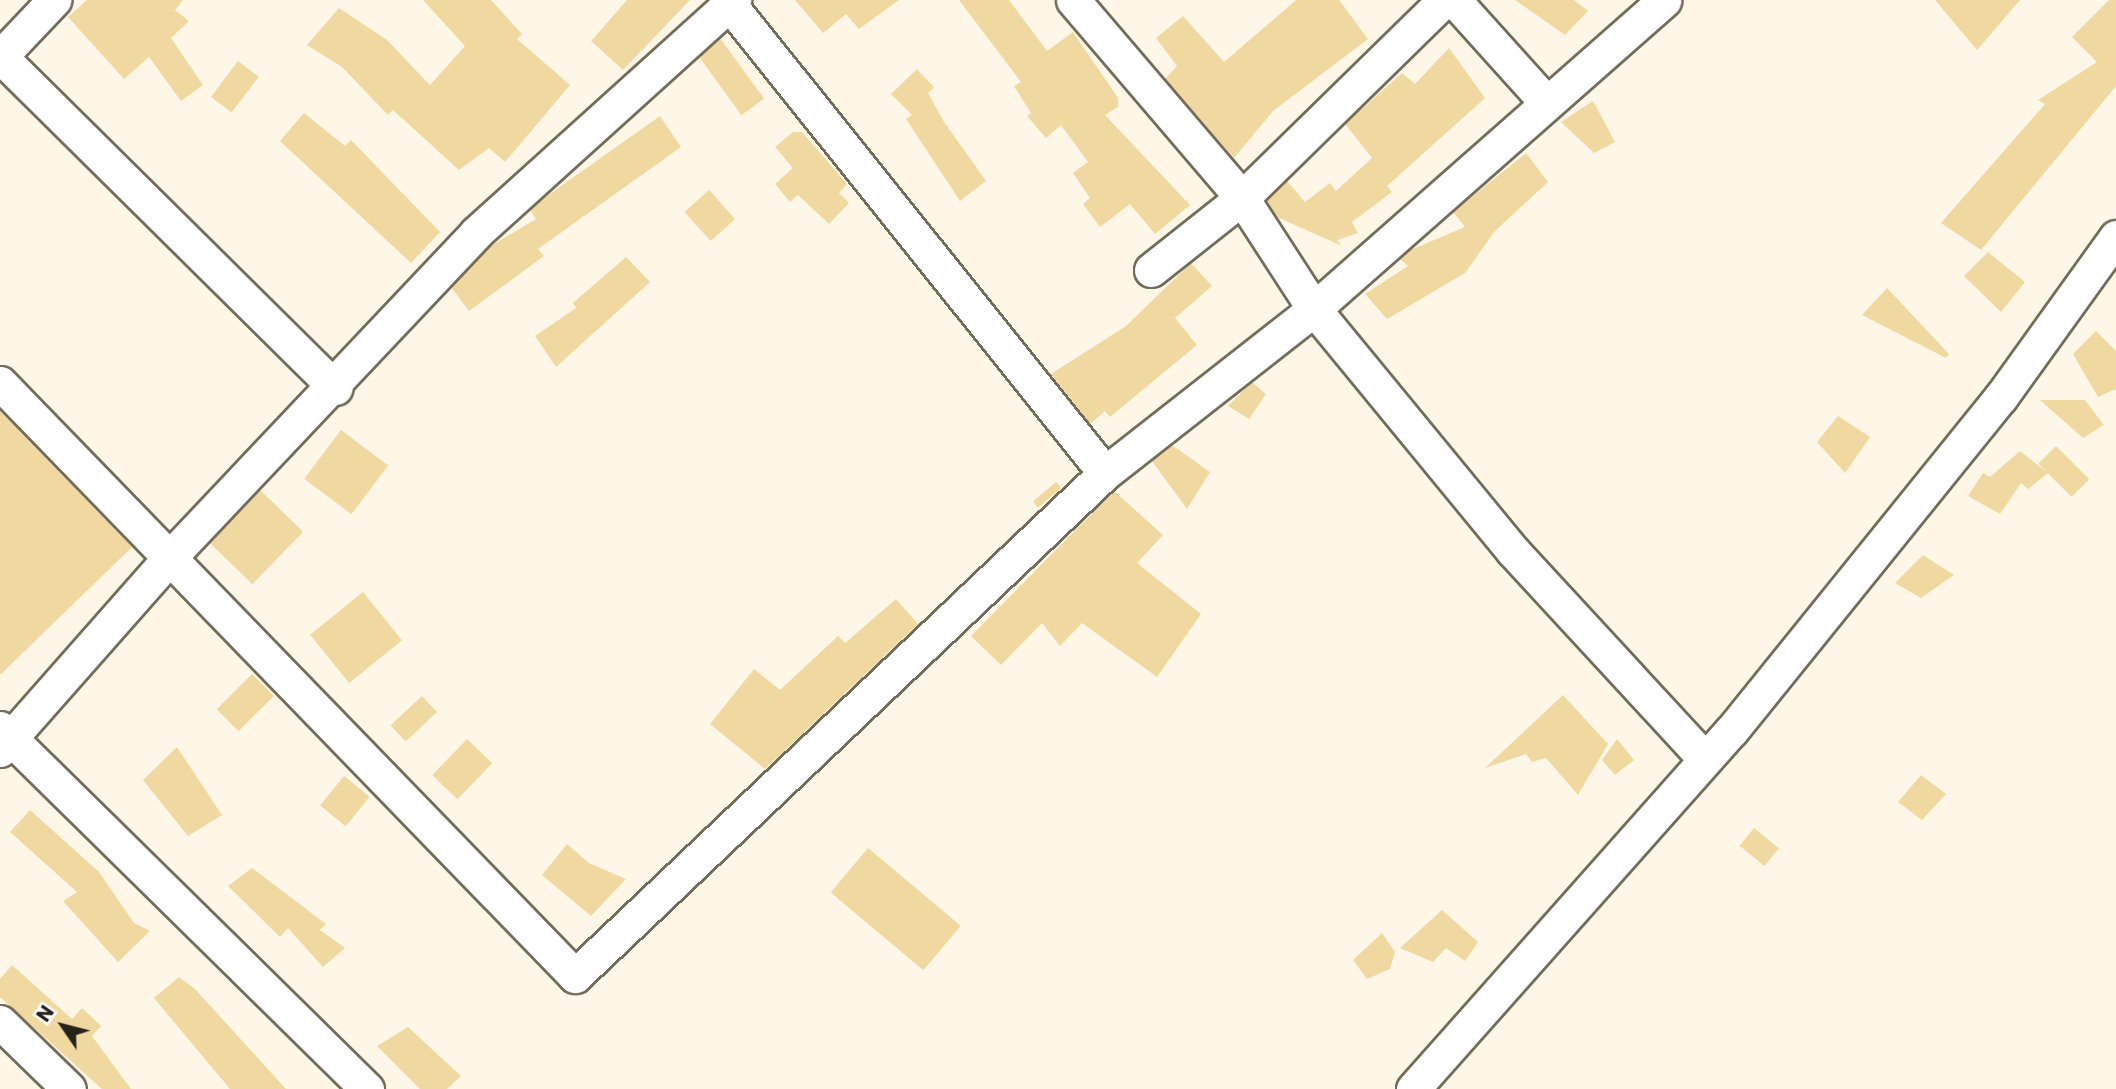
<!DOCTYPE html>
<style>
body{margin:0}
#map{position:relative;width:2116px;height:1089px;overflow:hidden;background:#fef7e7;font-family:Poppins,sans-serif}
div>[style]{position:absolute}
.building>*{inset:0;background:#f0d9a0;transform-origin:0 0}
.roads{filter:drop-shadow(2px 0 #736c5a) drop-shadow(-2px 0 #736c5a) drop-shadow(0 2px #736c5a) drop-shadow(0 -2px #736c5a)}
.street>*{height:33px;margin:-16.5px;padding:0 16.5px;transform-origin:16.5px;border-radius:16.5px;background:#fff}
span{translate:-50% -50%;white-space:nowrap;text-align:center;line-height:1.15;-webkit-text-stroke:7px #fff;paint-order:stroke}
.north{position:absolute;left:28px;top:991px;width:70px;height:70px;-webkit-text-stroke:5px #fff;paint-order:stroke;rotate:305deg;font-size:19px;font-weight:700;line-height:28px;text-align:center;color:#26231b}
.north::after{content:'';display:block;margin:auto;width:24px;height:32px;background:#26231b;clip-path:polygon(50% 0,100% 100%,50% 72%,0 100%)}
</style>
<div id="map">
<div class="building">
<div style="clip-path:polygon(87px 0,183px 0,175px 10px,189px 21px,171px 38px,203px 85px,181px 101px,149px 57px,124px 79px,68px 17px)"></div>
<div style="clip-path:polygon(423px 0,491px 0,522px 34px,517px 39px,570px 85px,505px 162px,489px 148px,459px 170px,393px 110px,388px 115px,342px 67px,307px 45px,339px 8px,387px 40px,430px 85px,465px 46px)"></div>
<div style="clip-path:polygon(627px 0,690px 0,623px 70px,591px 41px)"></div>
<div style="clip-path:polygon(795px 0,899px 0,859px 29px,846px 14px,823px 33px)"></div>
<div style="clip-path:polygon(959px 0,1009px 0,1047px 51px,1073px 32px,1118px 98px,1118px 107px,1105px 115px,1190px 205px,1155px 234px,1130px 204px,1100px 227px,1083px 204px,1090px 198px,1073px 173px,1088px 162px,1061px 125px,1046px 138px,1027px 116px,1031px 113px,1014px 86px,1021px 82px)"></div>
<div style="clip-path:polygon(1296px 0,1339px 0,1368px 39px,1273px 111px,1234px 158px,1165px 79px,1177px 66px,1156px 38px,1183px 16px,1224px 62px)"></div>
<div style="clip-path:polygon(1515px 0,1574px 0,1588px 11px,1565px 35px)"></div>
<div style="clip-path:polygon(1935px 0,2020px 0,1977px 50px)"></div>
<div style="clip-path:polygon(2109px 0,2116px 0,2116px 86px,1981px 250px,1941px 223px,2045px 104px,2038px 100px,2097px 62px,2072px 37px)"></div>
<div style="left:720px;top:38px;width:75px;height:28px;rotate:54deg"></div>
<div style="clip-path:polygon(1449px 48px,1485px 98px,1387px 186px,1392px 192px,1352px 222px,1358px 233px,1337px 240px,1342px 246px,1277px 217px,1267px 201px,1287px 181px,1305px 202px,1330px 183px,1336px 191px,1372px 158px,1345px 124px,1402px 73px,1415px 84px)"></div>
<div style="left:238px;top:61px;width:26px;height:45px;rotate:37deg"></div>
<div style="clip-path:polygon(917px 69px,934px 87px,928px 93px,944px 122px,986px 181px,960px 201px,906px 119px,912px 115px,891px 94px)"></div>
<div style="clip-path:polygon(1593px 101px,1615px 142px,1594px 153px,1561px 122px)"></div>
<div style="clip-path:polygon(304px 113px,345px 146px,351px 140px,440px 232px,411px 263px,280px 141px)"></div>
<div style="clip-path:polygon(660px 116px,681px 147px,538px 249px,544px 256px,469px 311px,451px 287px,489px 247px,536px 219px,530px 210px,537px 203px)"></div>
<div style="clip-path:polygon(793px 132px,802px 132px,847px 184px,839px 193px,849px 203px,829px 224px,798px 195px,790px 202px,775px 184px,793px 168px,775px 147px)"></div>
<div style="clip-path:polygon(1526px 153px,1548px 182px,1495px 231px,1465px 273px,1387px 319px,1365px 294px,1408px 266px,1400px 259px,1408px 251px,1465px 227px,1453px 212px)"></div>
<div style="left:709px;top:190px;width:39px;height:33px;rotate:48deg"></div>
<div style="clip-path:polygon(1988px 252px,2025px 282px,2001px 312px,1964px 276px)"></div>
<div style="clip-path:polygon(626px 257px,650px 282px,556px 367px,535px 336px,576px 308px,573px 303px)"></div>
<div style="clip-path:polygon(1191px 263px,1212px 286px,1175px 318px,1197px 345px,1110px 417px,1105px 411px,1090px 424px,1051px 374px,1126px 326px)"></div>
<div style="clip-path:polygon(1887px 288px,1949px 354px,1946px 358px,1862px 315px)"></div>
<div style="clip-path:polygon(2096px 331px,2116px 351px,2116px 389px,2098px 397px,2073px 354px)"></div>
<div style="clip-path:polygon(1252px 382px,1266px 394px,1249px 419px,1228px 406px)"></div>
<div style="clip-path:polygon(2040px 400px,2085px 400px,2104px 425px,2083px 438px)"></div>
<div style="clip-path:polygon(0 411px,132px 547px,0 675px)"></div>
<div style="clip-path:polygon(1838px 416px,1870px 437px,1845px 473px,1817px 442px)"></div>
<div style="left:341px;top:430px;width:59px;height:61px;rotate:37deg"></div>
<div style="clip-path:polygon(1172px 445px,1210px 472px,1187px 509px,1152px 461px)"></div>
<div style="left:2056px;top:446px;width:47px;height:25px;rotate:45deg"></div>
<div style="clip-path:polygon(2020px 451px,2048px 473px,2028px 489px,2021px 483px,2000px 514px,1968px 496px,1983px 473px,1990px 477px)"></div>
<div style="left:1056px;top:482px;width:8px;height:30px;rotate:50deg"></div>
<div style="left:260px;top:490px;width:60px;height:73px;rotate:44deg"></div>
<div style="clip-path:polygon(1114px 491px,1163px 535px,1137px 563px,1201px 614px,1157px 677px,1082px 623px,1060px 646px,1042px 623px,1001px 665px,971px 636px)"></div>
<div style="clip-path:polygon(1923px 555px,1954px 575px,1921px 598px,1895px 583px)"></div>
<div style="left:363px;top:592px;width:62px;height:68px;rotate:51deg"></div>
<div style="clip-path:polygon(896px 599px,918px 624px,765px 769px,710px 724px,754px 669px,780px 690px,838px 636px,845px 643px)"></div>
<div style="left:252px;top:674px;width:31px;height:50px;rotate:45deg"></div>
<div style="clip-path:polygon(1563px 695px,1608px 744px,1578px 795px,1546px 758px,1532px 762px,1526px 754px,1485px 768px)"></div>
<div style="left:422px;top:696px;width:22px;height:43px;rotate:47deg"></div>
<div style="left:467px;top:739px;width:35px;height:50px;rotate:44deg"></div>
<div style="clip-path:polygon(1617px 739px,1634px 760px,1615px 775px,1602px 760px)"></div>
<div style="clip-path:polygon(177px 747px,222px 815px,188px 836px,143px 780px)"></div>
<div style="clip-path:polygon(1921px 775px,1946px 794px,1922px 820px,1898px 802px)"></div>
<div style="left:344px;top:776px;width:33px;height:38px;rotate:39deg"></div>
<div style="clip-path:polygon(30px 810px,99px 872px,134px 923px,150px 931px,118px 962px,63px 901px,77px 892px,10px 832px)"></div>
<div style="left:1754px;top:828px;width:32px;height:23px;rotate:39deg"></div>
<div style="clip-path:polygon(567px 844px,589px 863px,626px 879px,591px 916px,542px 875px)"></div>
<div style="left:868px;top:848px;width:121px;height:58px;rotate:40deg"></div>
<div style="clip-path:polygon(252px 868px,326px 924px,320px 930px,345px 948px,323px 967px,288px 928px,280px 937px,228px 886px)"></div>
<div style="clip-path:polygon(1442px 910px,1478px 942px,1465px 961px,1446px 948px,1433px 962px,1400px 948px)"></div>
<div style="clip-path:polygon(1382px 933px,1395px 952px,1390px 969px,1367px 979px,1353px 960px)"></div>
<div style="clip-path:polygon(12px 965px,72px 1019px,82px 1008px,101px 1026px,92px 1036px,131px 1089px,102px 1089px,0 997px,0 979px)"></div>
<div style="clip-path:polygon(179px 977px,195px 989px,286px 1089px,230px 1089px,154px 998px)"></div>
<div style="clip-path:polygon(408px 1027px,461px 1076px,447px 1089px,420px 1089px,377px 1046px)"></div>
</div>
<div class="roads">
<div class="street">
<div style="left:726px;top:0;width:606px;rotate:51.3deg"></div>
<div style="left:1073px;top:0;width:260px;rotate:49.5deg"></div>
<div style="left:1242px;top:198px;width:132px;rotate:57deg"></div>
<div style="left:1314px;top:309px;width:312px;rotate:50.6deg"></div>
<div style="left:1512px;top:550px;width:282px;rotate:47.3deg"></div>
<div style="left:1454px;top:0;width:137px;rotate:48deg"></div>
<div style="left:0;top:56px;width:472px;rotate:44.7deg"></div>
<div style="left:0;top:57px;width:79px;rotate:-46.5deg"></div>
<div style="left:1151px;top:270px;width:116px;rotate:-38.4deg"></div>
<div style="left:1242px;top:198px;width:283px;rotate:-44.4deg"></div>
<div style="left:0;top:383px;width:826px;rotate:45.88deg"></div>
<div style="left:575px;top:976px;width:731px;rotate:-43.5deg"></div>
<div style="left:1105px;top:473px;width:266px;rotate:-38.1deg"></div>
<div style="left:1314px;top:309px;width:467px;rotate:-41.4deg"></div>
<div style="left:0;top:728px;width:515px;rotate:44.53deg"></div>
<div style="left:0;top:750px;width:257px;rotate:-48.6deg"></div>
<div style="left:170px;top:557px;width:446px;rotate:-46.6deg"></div>
<div style="left:476px;top:233px;width:348px;rotate:-42.1deg"></div>
<div style="left:0;top:1022px;width:96px;rotate:44.2deg"></div>
<div style="left:1413px;top:1089px;width:480px;rotate:-48.4deg"></div>
<div style="left:1732px;top:730px;width:428px;rotate:-51.1deg"></div>
<div style="left:2001px;top:397px;width:197px;rotate:-54.3deg"></div>
</div>
</div>
<div class="north">N</div>
</div>
